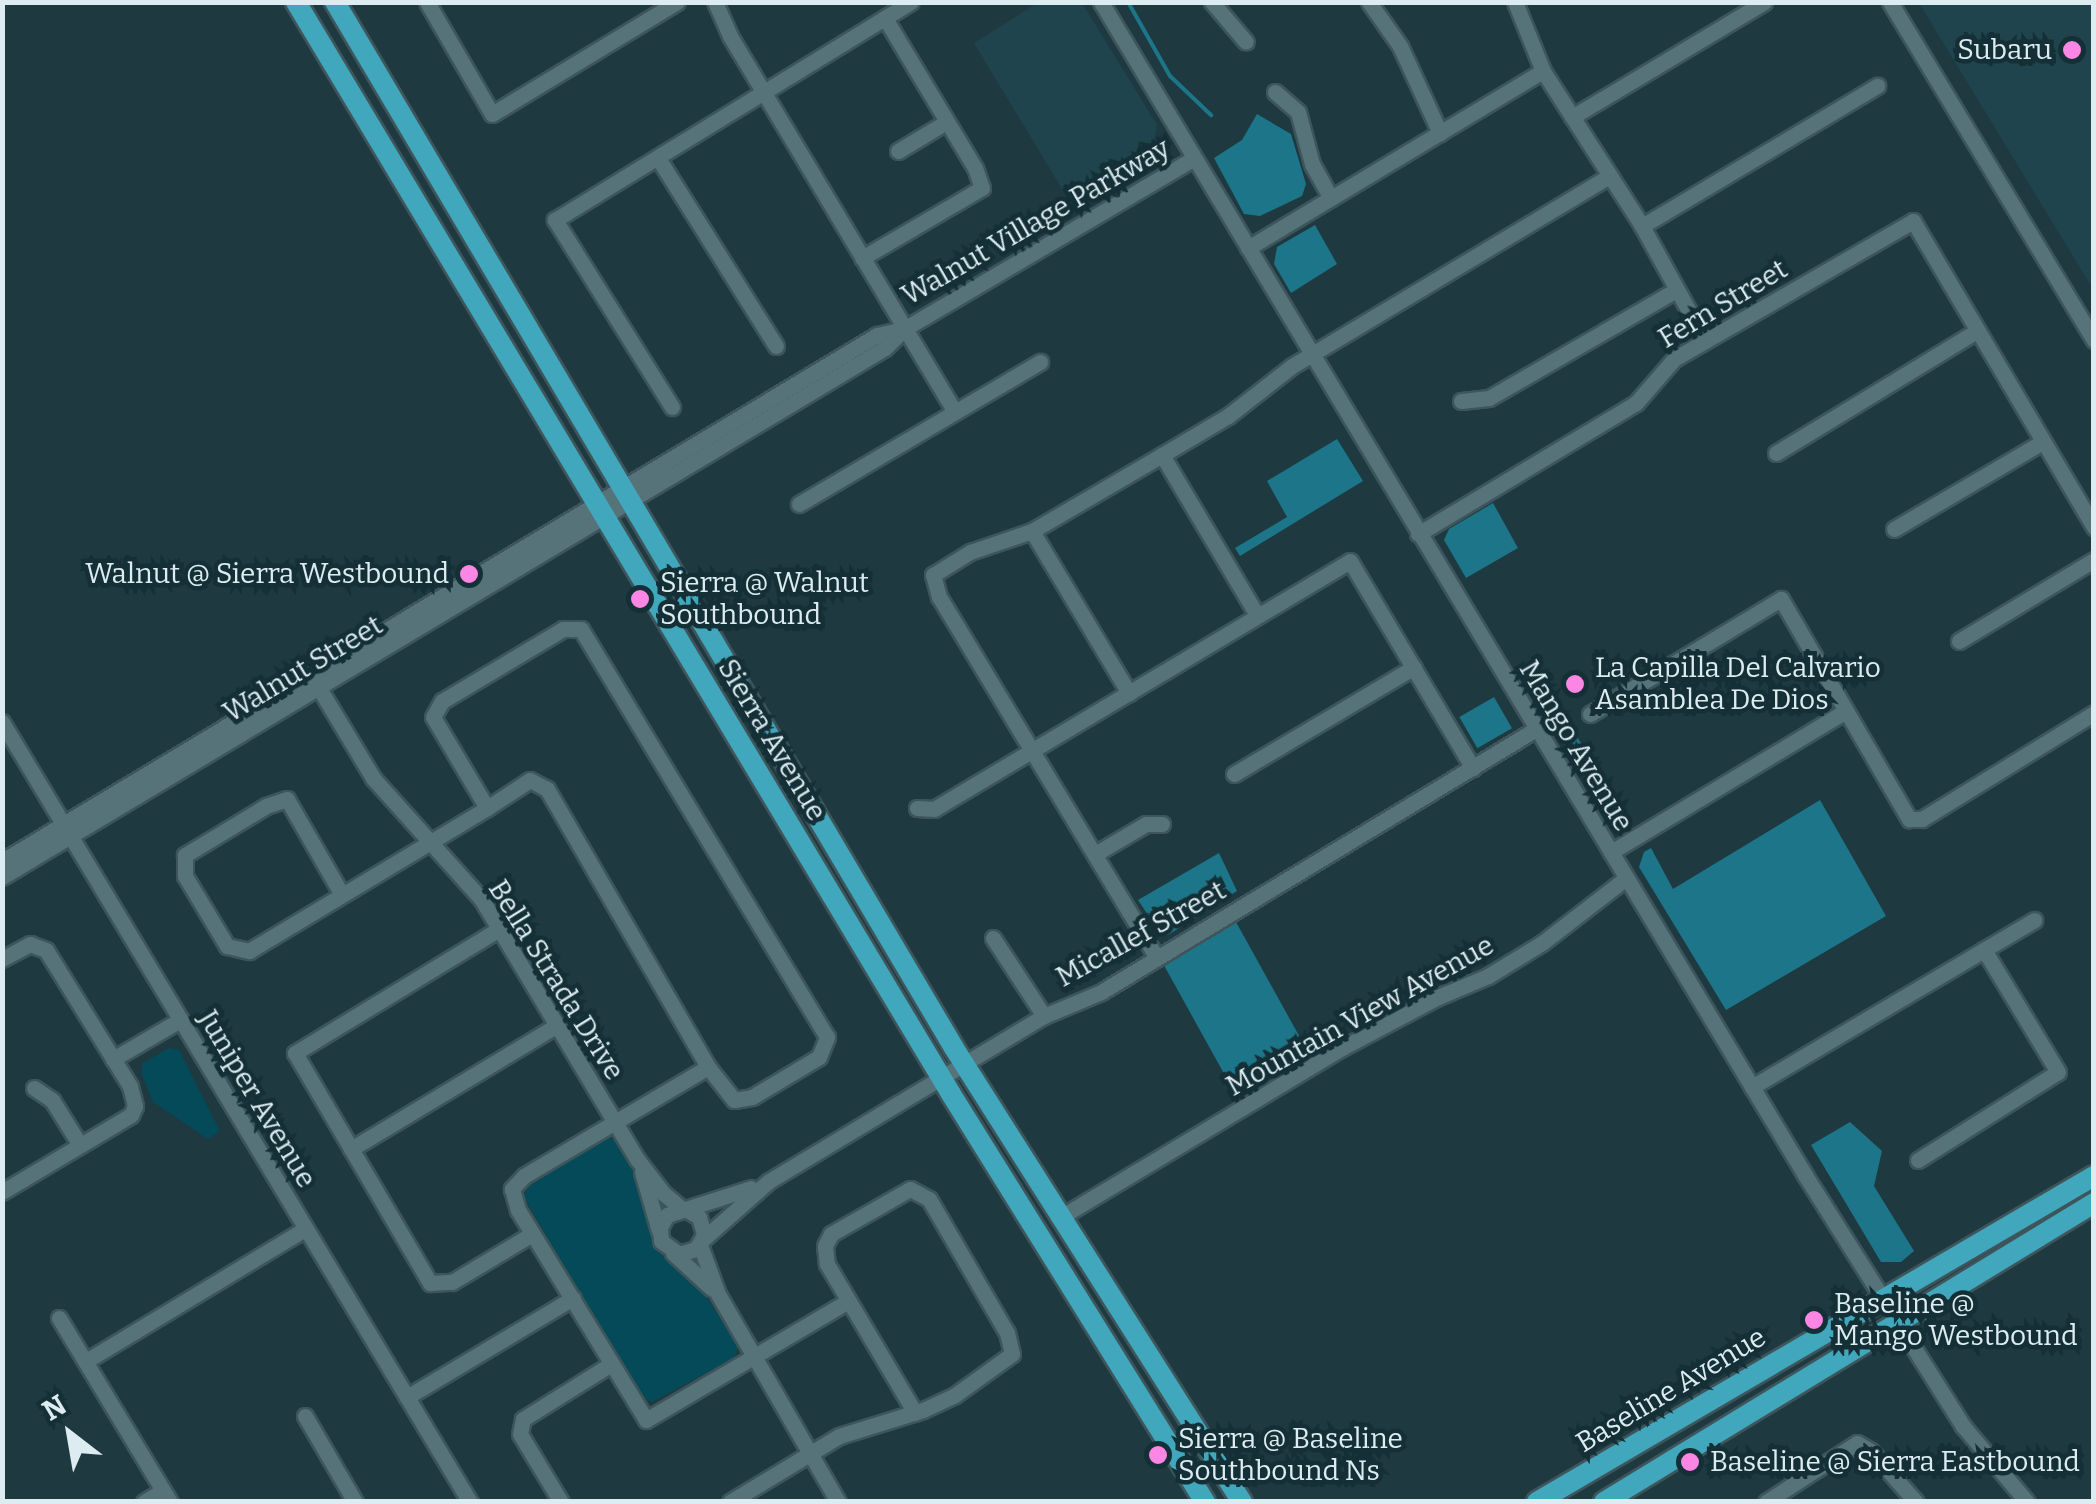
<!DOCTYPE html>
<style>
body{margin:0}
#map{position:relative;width:2096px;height:1504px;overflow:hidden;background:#1f3940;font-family:Bitter,serif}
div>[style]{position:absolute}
.built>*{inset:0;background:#1f444d}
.green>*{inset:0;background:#044a58}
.water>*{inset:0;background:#1c7588;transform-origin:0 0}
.stream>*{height:4px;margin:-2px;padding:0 2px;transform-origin:2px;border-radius:2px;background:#1c7588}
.roads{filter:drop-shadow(2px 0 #3d555b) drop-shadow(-2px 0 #3d555b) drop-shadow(0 2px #3d555b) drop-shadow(0 -2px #3d555b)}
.minor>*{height:15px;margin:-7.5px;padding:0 7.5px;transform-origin:7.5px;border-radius:7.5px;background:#56737a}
.major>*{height:20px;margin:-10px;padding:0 10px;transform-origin:10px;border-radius:10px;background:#40a7bc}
.dots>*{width:28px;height:28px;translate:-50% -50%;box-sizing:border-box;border:5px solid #142f36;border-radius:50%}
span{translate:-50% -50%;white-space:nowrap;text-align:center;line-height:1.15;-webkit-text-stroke:9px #142f36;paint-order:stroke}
.poi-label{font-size:28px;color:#dcecf0}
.right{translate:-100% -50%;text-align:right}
.left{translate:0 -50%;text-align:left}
.street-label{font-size:28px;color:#dcecf0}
.frame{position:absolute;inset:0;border:5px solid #dcecf0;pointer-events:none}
.north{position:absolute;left:20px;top:1384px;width:100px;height:100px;-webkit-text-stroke:8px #142f36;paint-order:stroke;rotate:329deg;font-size:28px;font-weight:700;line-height:40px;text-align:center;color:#dcecf0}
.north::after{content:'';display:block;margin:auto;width:35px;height:45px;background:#dcecf0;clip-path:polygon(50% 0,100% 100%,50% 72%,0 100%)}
</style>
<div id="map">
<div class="built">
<div style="clip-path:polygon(1039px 2px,1082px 3px,1157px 125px,1152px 150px,1144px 158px,1070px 202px,974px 43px)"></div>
<div style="clip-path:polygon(1919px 3px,2093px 3px,2093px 289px)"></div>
</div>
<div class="green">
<div style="clip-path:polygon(169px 1048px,179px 1050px,220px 1131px,208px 1139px,153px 1102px,141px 1073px,143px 1063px)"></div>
<div style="clip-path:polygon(609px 1137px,620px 1144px,640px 1184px,657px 1251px,692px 1277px,740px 1346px,733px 1359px,652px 1402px,641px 1397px,523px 1196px,529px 1186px)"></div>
</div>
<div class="water">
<div style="clip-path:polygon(1257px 114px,1291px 134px,1306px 184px,1302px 196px,1260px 216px,1244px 214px,1214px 158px,1242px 140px)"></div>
<div style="clip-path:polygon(1315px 225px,1337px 264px,1291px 293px,1274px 264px,1277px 247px)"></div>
<div style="clip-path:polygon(1337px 439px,1363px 481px,1240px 556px,1235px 548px,1287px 517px,1267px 481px)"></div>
<div style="clip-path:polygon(1493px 503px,1518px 548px,1466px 578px,1444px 540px,1449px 529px)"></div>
<div style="left:1494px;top:697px;width:36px;height:40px;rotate:60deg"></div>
<div style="clip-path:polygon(1565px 718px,1627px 815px,1611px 822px,1554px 727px)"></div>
<div style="clip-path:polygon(1820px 800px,1886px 916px,1726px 1010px,1639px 867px,1644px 852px,1651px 848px,1673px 889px)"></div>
<div style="clip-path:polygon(1219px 853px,1237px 891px,1168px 935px,1160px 933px,1138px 900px)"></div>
<div style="left:1236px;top:922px;width:145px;height:84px;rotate:61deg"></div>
<div style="clip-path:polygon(1850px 1122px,1882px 1151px,1874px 1186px,1914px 1251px,1901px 1262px,1881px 1262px,1811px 1145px)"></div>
</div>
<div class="stream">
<div style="left:1128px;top:2px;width:85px;rotate:60.4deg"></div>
<div style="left:1170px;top:76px;width:57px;rotate:43.6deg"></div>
</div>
<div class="roads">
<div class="minor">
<div style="left:427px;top:2px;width:129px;rotate:59.9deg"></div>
<div style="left:492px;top:114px;width:216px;rotate:-31.2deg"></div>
<div style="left:715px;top:2px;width:37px;rotate:66deg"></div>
<div style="left:730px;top:36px;width:438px;rotate:59.1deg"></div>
<div style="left:1101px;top:2px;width:1368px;rotate:59.03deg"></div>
<div style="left:1805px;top:1175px;width:297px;rotate:57.8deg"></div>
<div style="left:1963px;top:1426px;width:99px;rotate:49.9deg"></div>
<div style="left:1212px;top:2px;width:52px;rotate:49.6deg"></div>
<div style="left:1369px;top:2px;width:54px;rotate:54.8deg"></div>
<div style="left:1400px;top:46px;width:96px;rotate:65.3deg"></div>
<div style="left:1515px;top:2px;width:74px;rotate:67.9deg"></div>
<div style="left:1543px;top:71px;width:184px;rotate:57.4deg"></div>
<div style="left:1642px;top:226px;width:130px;rotate:61.1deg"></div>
<div style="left:1890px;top:2px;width:395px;rotate:58.9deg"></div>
<div style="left:1275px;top:92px;width:30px;rotate:41deg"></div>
<div style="left:1298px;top:112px;width:54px;rotate:74.9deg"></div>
<div style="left:1312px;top:164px;width:39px;rotate:61deg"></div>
<div style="left:1572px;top:117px;width:224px;rotate:-30.9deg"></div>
<div style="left:898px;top:151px;width:56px;rotate:-31.1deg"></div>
<div style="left:658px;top:158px;width:222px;rotate:57.9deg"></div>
<div style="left:1642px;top:226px;width:274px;rotate:-30.8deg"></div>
<div style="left:1248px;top:248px;width:344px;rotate:-31deg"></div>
<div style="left:862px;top:258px;width:139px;rotate:-30.3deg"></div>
<div style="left:982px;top:188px;width:21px;rotate:-109deg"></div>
<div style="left:975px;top:168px;width:175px;rotate:-121deg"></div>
<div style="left:1461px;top:401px;width:28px;rotate:-6deg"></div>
<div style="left:1489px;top:398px;width:216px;rotate:-30deg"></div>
<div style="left:672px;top:407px;width:221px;rotate:-122deg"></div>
<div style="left:555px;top:220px;width:417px;rotate:-31.5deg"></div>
<div style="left:1776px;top:453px;width:235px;rotate:-31.3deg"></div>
<div style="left:1162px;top:455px;width:186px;rotate:59.3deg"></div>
<div style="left:799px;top:504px;width:280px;rotate:-30.5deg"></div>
<div style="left:1894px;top:529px;width:172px;rotate:-30.4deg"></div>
<div style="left:1032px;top:531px;width:189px;rotate:59.1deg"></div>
<div style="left:1418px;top:534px;width:254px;rotate:-31deg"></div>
<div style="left:1636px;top:403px;width:58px;rotate:-49.2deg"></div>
<div style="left:1674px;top:359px;width:276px;rotate:-30deg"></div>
<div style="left:1913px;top:221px;width:356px;rotate:59.4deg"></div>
<div style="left:1959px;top:641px;width:157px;rotate:-31deg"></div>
<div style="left:319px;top:688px;width:105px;rotate:59deg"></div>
<div style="left:373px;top:778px;width:164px;rotate:48.2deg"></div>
<div style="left:482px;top:900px;width:302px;rotate:59.1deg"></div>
<div style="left:637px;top:1159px;width:43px;rotate:52.6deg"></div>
<div style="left:663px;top:1193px;width:26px;rotate:40deg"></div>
<div style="left:1590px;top:714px;width:223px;rotate:-31.1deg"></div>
<div style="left:1781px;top:599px;width:255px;rotate:59.8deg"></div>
<div style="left:1909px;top:819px;width:13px"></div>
<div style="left:1922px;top:819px;width:202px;rotate:-31.6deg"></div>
<div style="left:2px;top:722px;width:910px;rotate:59.04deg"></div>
<div style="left:1234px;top:774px;width:209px;rotate:-30.7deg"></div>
<div style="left:917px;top:808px;width:17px;rotate:3deg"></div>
<div style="left:934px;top:809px;width:484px;rotate:-30.8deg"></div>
<div style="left:1350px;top:561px;width:241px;rotate:59.3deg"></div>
<div style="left:1611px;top:852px;width:274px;rotate:-31deg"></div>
<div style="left:1095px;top:854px;width:59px;rotate:-30.5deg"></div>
<div style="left:1146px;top:824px;width:16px"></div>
<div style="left:2px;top:861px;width:1021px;rotate:-31.01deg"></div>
<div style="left:877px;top:335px;width:28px;rotate:-13deg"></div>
<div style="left:2px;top:877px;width:1029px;rotate:-30.93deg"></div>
<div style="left:885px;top:348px;width:27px;rotate:-45deg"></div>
<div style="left:904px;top:329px;width:335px;rotate:-30.5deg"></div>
<div style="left:341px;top:893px;width:108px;rotate:-119.9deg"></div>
<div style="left:287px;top:799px;width:22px;rotate:162deg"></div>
<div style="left:266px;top:806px;width:95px;rotate:148.8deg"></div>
<div style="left:185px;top:855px;width:21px;rotate:90deg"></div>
<div style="left:185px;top:876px;width:82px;rotate:59deg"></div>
<div style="left:227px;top:946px;width:23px;rotate:13deg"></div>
<div style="left:249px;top:951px;width:278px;rotate:-31deg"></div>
<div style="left:487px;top:808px;width:51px;rotate:-33.1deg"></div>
<div style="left:530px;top:780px;width:19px;rotate:28deg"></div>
<div style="left:547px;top:789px;width:321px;rotate:59.9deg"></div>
<div style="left:708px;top:1067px;width:42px;rotate:51.8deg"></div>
<div style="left:734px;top:1100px;width:18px;rotate:-9deg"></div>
<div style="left:752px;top:1097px;width:78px;rotate:-30.8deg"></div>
<div style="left:819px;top:1057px;width:22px;rotate:-68deg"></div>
<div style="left:827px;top:1037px;width:476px;rotate:-121.1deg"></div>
<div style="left:581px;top:629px;width:18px;rotate:180deg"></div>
<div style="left:563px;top:629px;width:141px;rotate:149.2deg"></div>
<div style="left:442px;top:701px;width:18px;rotate:119deg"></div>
<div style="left:433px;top:717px;width:106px;rotate:59.3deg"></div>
<div style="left:499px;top:929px;width:239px;rotate:148.7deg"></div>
<div style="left:295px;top:1053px;width:267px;rotate:59.6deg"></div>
<div style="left:430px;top:1283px;width:22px;rotate:-3deg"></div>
<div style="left:452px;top:1282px;width:93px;rotate:-31deg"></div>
<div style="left:993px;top:938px;width:93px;rotate:56.8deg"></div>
<div style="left:1157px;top:958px;width:422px;rotate:-121.1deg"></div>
<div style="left:939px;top:597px;width:23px;rotate:-105deg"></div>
<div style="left:933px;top:575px;width:44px;rotate:-31.9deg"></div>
<div style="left:970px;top:552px;width:65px;rotate:-18.7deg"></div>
<div style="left:1032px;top:531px;width:151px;rotate:-30.3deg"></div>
<div style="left:1162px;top:455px;width:77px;rotate:-30.6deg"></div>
<div style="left:1228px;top:416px;width:81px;rotate:-38deg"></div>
<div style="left:1292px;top:366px;width:368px;rotate:-30.9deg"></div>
<div style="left:2px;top:959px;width:32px;rotate:-28deg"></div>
<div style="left:30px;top:944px;width:17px;rotate:21deg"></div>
<div style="left:46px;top:950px;width:160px;rotate:58.3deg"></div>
<div style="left:130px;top:1086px;width:21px;rotate:76deg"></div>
<div style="left:135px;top:1106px;width:10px;rotate:114deg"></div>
<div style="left:131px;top:1115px;width:150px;rotate:149.2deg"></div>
<div style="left:113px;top:1059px;width:78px;rotate:-30.2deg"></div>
<div style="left:708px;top:1067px;width:214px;rotate:149.4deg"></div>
<div style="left:524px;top:1176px;width:18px;rotate:133deg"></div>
<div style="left:512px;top:1189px;width:22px;rotate:74deg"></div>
<div style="left:518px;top:1210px;width:246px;rotate:58.6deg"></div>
<div style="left:646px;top:1420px;width:234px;rotate:-30.5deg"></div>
<div style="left:1752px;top:1087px;width:328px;rotate:-30.6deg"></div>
<div style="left:34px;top:1088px;width:22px;rotate:34deg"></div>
<div style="left:52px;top:1100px;width:53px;rotate:58.1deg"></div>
<div style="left:351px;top:1149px;width:240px;rotate:-31deg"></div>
<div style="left:1918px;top:1160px;width:165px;rotate:-32.2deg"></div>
<div style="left:2058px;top:1072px;width:143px;rotate:-121.2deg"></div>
<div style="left:642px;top:1172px;width:61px;rotate:73.9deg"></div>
<div style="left:687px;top:1210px;width:14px;rotate:30deg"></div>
<div style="left:699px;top:1217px;width:19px;rotate:74deg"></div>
<div style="left:704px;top:1235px;width:16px;rotate:120deg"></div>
<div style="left:696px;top:1249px;width:18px;rotate:164deg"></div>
<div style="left:679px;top:1254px;width:22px;rotate:-144deg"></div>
<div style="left:661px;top:1241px;width:14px;rotate:-94deg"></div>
<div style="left:660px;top:1227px;width:14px;rotate:-60deg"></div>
<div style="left:667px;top:1215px;width:88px;rotate:-17.8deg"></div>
<div style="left:1059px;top:1218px;width:330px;rotate:-31deg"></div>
<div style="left:1342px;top:1048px;width:109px;rotate:-28deg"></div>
<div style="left:1438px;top:997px;width:54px;rotate:-22.8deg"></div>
<div style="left:1488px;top:976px;width:63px;rotate:-31.4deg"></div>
<div style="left:1542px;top:943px;width:106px;rotate:-37.7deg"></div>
<div style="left:702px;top:1240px;width:89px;rotate:-41.4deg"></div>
<div style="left:769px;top:1181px;width:321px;rotate:-31deg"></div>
<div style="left:1044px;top:1016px;width:62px;rotate:-22.8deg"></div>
<div style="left:1101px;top:992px;width:508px;rotate:-31.16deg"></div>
<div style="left:700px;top:1245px;width:52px;rotate:69.8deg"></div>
<div style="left:718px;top:1294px;width:240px;rotate:60deg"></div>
<div style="left:673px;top:1253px;width:52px;rotate:42.6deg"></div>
<div style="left:59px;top:1318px;width:215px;rotate:58.9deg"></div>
<div style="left:86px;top:1361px;width:256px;rotate:-31.1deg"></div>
<div style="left:407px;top:1397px;width:193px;rotate:-30.8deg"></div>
<div style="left:305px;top:1416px;width:99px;rotate:59.8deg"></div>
<div style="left:144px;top:1502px;width:22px;rotate:-32deg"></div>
<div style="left:561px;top:1502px;width:79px;rotate:-121.1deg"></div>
<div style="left:520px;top:1434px;width:15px;rotate:-79deg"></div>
<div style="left:523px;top:1419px;width:104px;rotate:-32deg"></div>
<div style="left:730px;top:1502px;width:127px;rotate:-31.2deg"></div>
<div style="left:839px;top:1436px;width:88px;rotate:-17.2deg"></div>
<div style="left:923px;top:1410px;width:35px;rotate:-25deg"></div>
<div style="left:955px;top:1395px;width:70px;rotate:-35.7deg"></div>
<div style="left:1012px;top:1354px;width:22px;rotate:-103deg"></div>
<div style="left:1007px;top:1333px;width:155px;rotate:-120.2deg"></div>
<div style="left:929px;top:1199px;width:21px;rotate:-152deg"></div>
<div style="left:910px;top:1189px;width:91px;rotate:150.3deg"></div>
<div style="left:831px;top:1234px;width:13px;rotate:117deg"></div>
<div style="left:825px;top:1246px;width:18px;rotate:84deg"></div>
<div style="left:827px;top:1264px;width:173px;rotate:59.4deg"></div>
<div style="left:1766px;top:1502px;width:108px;rotate:-33deg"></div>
<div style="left:1857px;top:1443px;width:16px;rotate:30deg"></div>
<div style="left:1871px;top:1451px;width:68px;rotate:48.6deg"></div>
</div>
<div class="major">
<div style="left:296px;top:2px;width:1273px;rotate:59.04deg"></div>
<div style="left:951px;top:1094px;width:481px;rotate:58.1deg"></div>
<div style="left:335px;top:2px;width:1215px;rotate:59.38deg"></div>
<div style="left:954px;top:1048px;width:538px;rotate:57.61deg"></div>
<div style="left:1537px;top:1502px;width:645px;rotate:-30.34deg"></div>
<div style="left:1604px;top:1502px;width:574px;rotate:-31.39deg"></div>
</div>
</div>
<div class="dots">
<div style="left:2072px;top:50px;background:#fc86e3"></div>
<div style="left:469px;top:574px;background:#fc86e3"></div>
<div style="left:640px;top:599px;background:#fc86e3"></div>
<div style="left:1575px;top:684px;background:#fc86e3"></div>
<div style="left:1814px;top:1320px;background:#fc86e3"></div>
<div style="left:1158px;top:1455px;background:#fc86e3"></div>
<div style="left:1690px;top:1462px;background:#fc86e3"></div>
</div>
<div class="poi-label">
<span class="right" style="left:2052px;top:50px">Subaru</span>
<span class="right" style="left:449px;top:574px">Walnut @ Sierra Westbound</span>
<span class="left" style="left:660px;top:599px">Sierra @ Walnut<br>Southbound</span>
<span class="left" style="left:1595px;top:684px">La Capilla Del Calvario<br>Asamblea De Dios</span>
<span class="left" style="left:1834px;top:1320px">Baseline @<br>Mango Westbound</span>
<span class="left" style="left:1178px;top:1455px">Sierra @ Baseline<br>Southbound Ns</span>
<span class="left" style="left:1710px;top:1462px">Baseline @ Sierra Eastbound</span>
</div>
<div class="street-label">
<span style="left:1036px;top:222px;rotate:-30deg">Walnut Village Parkway</span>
<span style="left:1723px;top:304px;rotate:-31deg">Fern Street</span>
<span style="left:303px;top:669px;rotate:-31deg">Walnut Street</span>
<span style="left:772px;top:740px;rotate:59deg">Sierra Avenue</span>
<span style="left:1576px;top:746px;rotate:59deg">Mango Avenue</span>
<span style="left:1141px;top:934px;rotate:-29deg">Micallef Street</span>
<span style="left:556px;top:980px;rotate:58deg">Bella Strada Drive</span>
<span style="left:1360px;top:1016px;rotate:-29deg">Mountain View Avenue</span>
<span style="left:257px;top:1099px;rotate:59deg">Juniper Avenue</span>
<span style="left:1671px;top:1390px;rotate:-31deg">Baseline Avenue</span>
</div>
<div class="frame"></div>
<div class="north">N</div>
</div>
